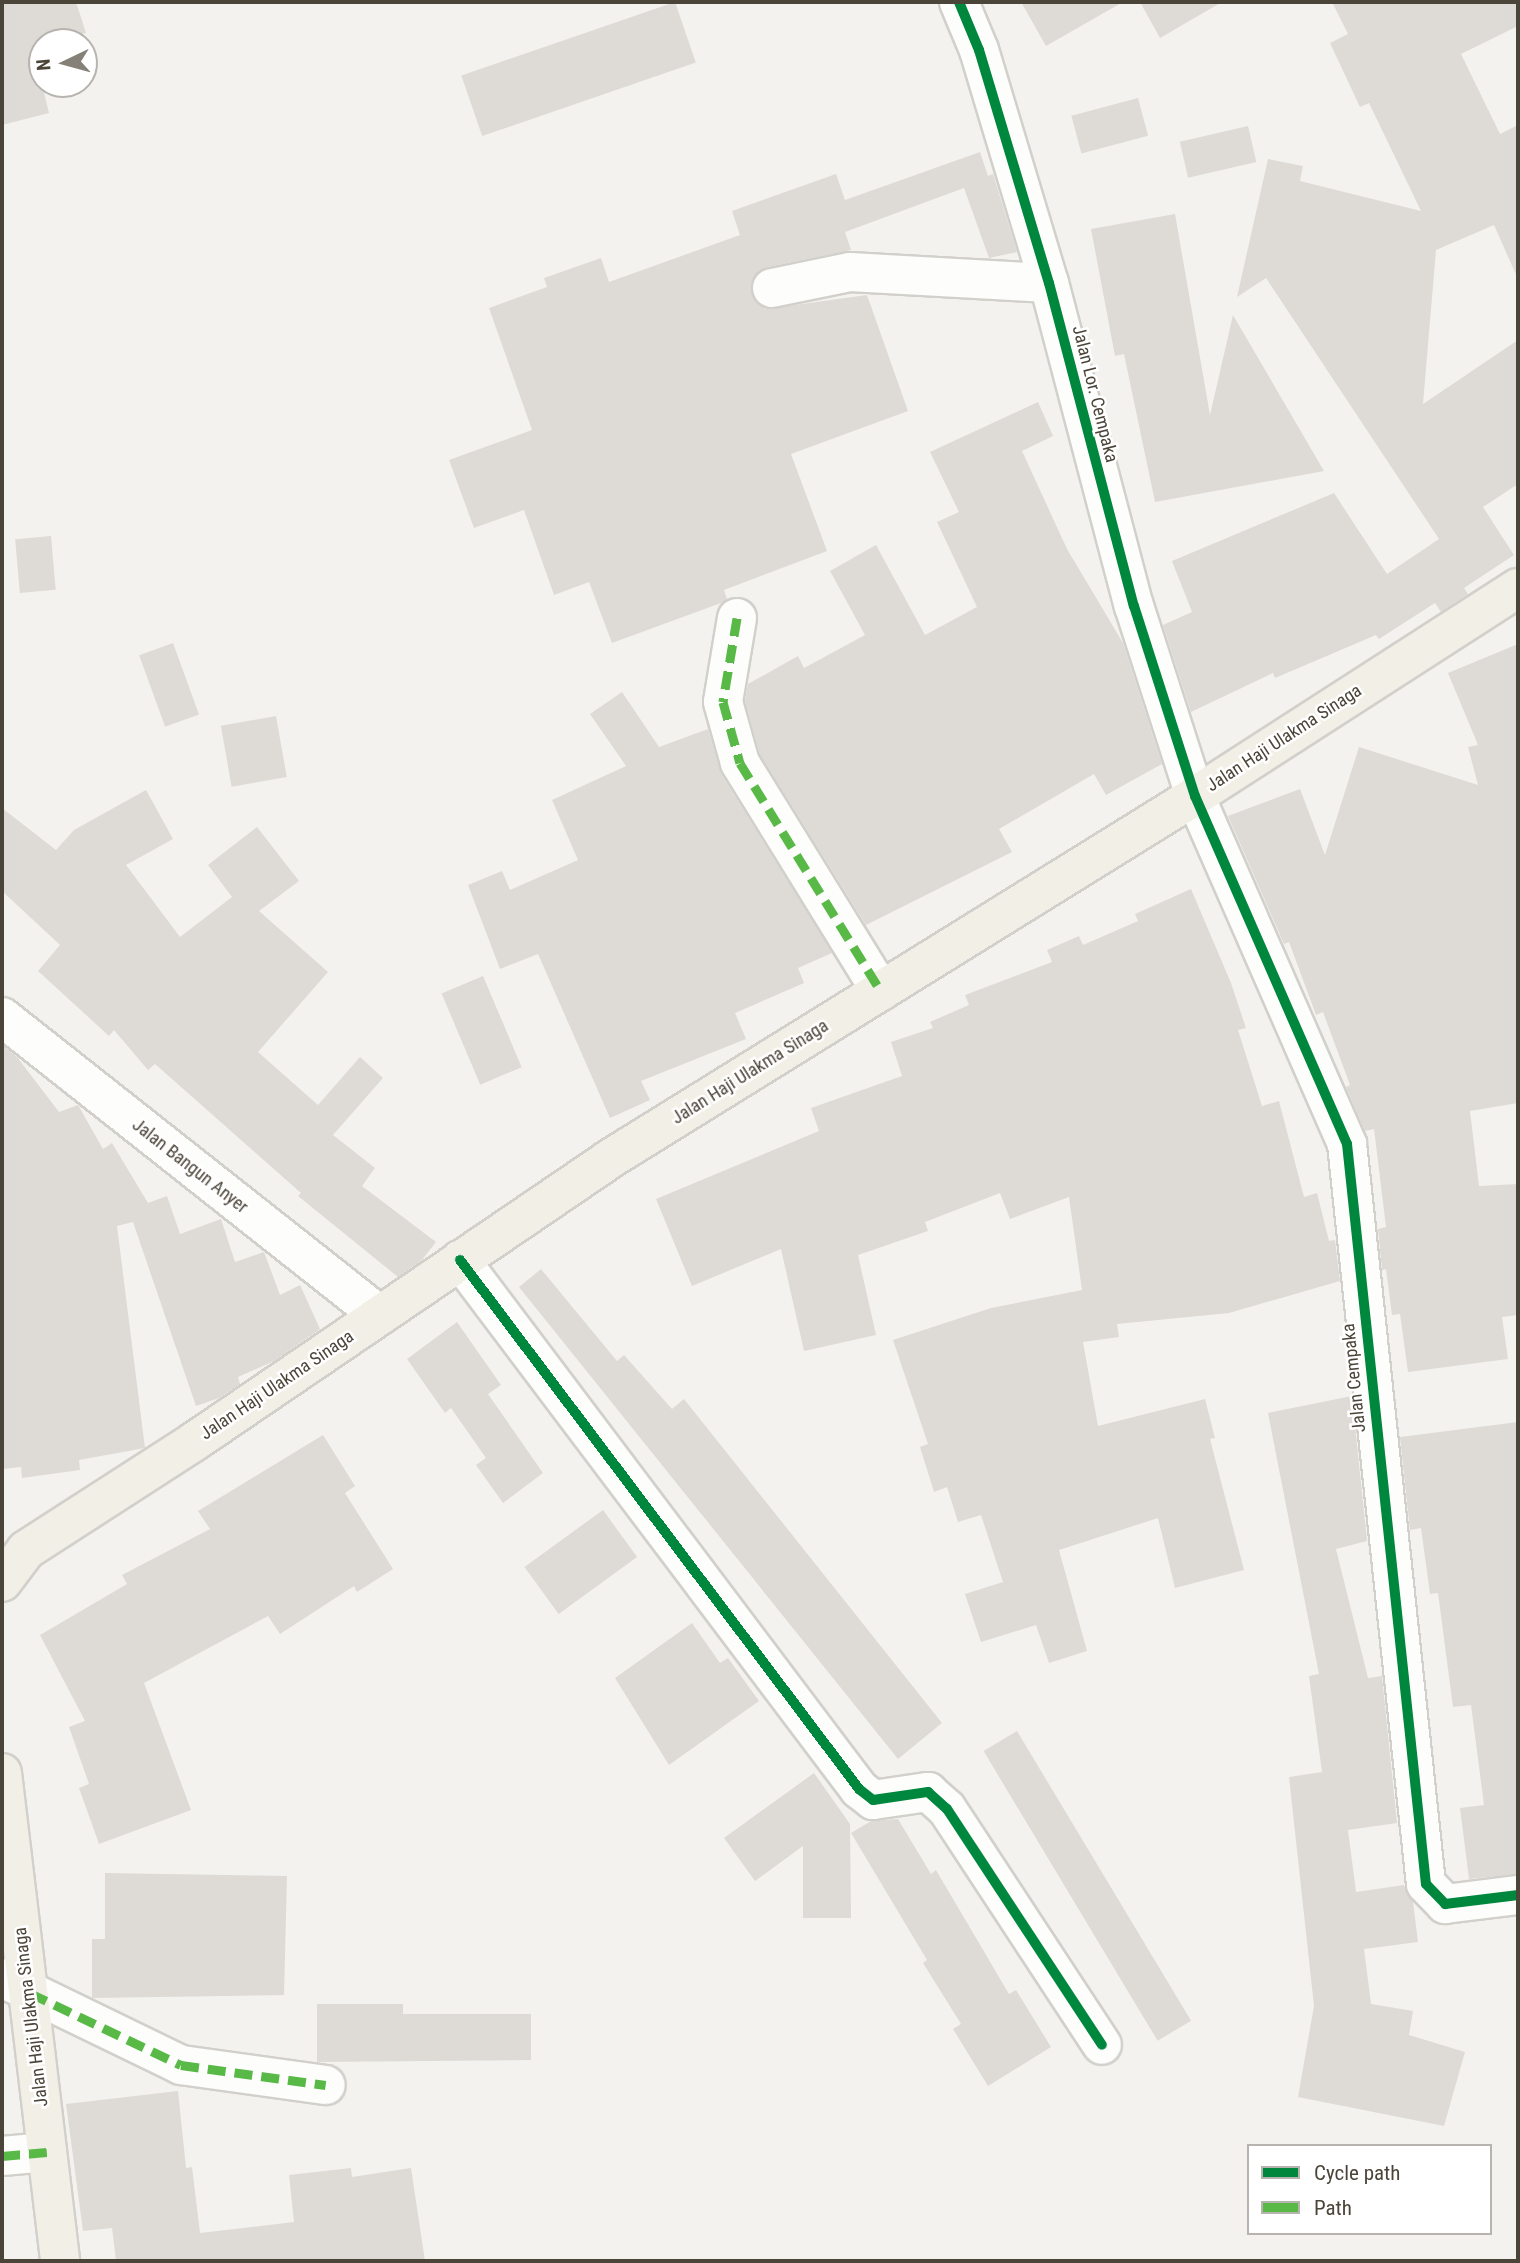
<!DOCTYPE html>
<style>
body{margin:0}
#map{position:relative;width:1520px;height:2263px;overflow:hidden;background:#f4f2ee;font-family:"Roboto Condensed",sans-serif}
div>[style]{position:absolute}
.building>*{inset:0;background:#dedbd6;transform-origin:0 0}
.roads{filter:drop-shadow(2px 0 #d2d0cb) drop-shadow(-2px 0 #d2d0cb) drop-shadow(0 2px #d2d0cb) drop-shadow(0 -2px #d2d0cb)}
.minor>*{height:38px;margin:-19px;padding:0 19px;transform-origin:19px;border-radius:19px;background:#fdfdfc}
.primary>*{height:38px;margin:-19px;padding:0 19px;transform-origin:19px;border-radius:19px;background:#f2efe6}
.quiet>*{height:9px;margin-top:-4.5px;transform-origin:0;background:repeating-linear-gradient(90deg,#58b947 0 18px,transparent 0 27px)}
.cycleway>*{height:10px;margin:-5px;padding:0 5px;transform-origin:5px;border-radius:5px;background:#00873e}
span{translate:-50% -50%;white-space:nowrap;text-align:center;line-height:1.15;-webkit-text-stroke:5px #fff;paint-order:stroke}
.street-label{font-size:18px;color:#4b4439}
.frame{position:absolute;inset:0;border:4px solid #4b4439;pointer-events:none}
.legend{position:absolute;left:1247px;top:2144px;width:245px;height:91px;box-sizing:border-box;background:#fff;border:2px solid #b7b4b0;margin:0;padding:9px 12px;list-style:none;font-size:21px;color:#4b4439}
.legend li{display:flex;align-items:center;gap:14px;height:35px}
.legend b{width:35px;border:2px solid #b7b4b0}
.north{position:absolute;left:28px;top:28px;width:70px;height:70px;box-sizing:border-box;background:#fff;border:2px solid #b7b4b0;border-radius:50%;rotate:265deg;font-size:19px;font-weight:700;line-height:28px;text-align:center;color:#4b4439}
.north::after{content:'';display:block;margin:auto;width:24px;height:32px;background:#868178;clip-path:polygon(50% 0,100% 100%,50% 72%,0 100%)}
</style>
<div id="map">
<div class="building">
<div style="clip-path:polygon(2px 2px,76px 2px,86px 33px,42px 42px,42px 48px,34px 51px,49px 113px,2px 125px)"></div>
<div style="left:675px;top:2px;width:64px;height:226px;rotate:71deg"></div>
<div style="clip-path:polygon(1021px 2px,1123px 2px,1046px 46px)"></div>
<div style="clip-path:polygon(1140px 2px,1222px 2px,1160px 38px)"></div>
<div style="clip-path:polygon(1332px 2px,1518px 2px,1518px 26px,1461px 54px,1500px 134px,1518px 125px,1518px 279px,1494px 225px,1436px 250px,1423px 404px,1518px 340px,1518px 484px,1483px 507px,1514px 555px,1464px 588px,1468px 594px,1441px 612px,1435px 603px,1379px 639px,1376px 635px,1275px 678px,1273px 673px,1191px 712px,1163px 625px,1192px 612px,1172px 561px,1334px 493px,1387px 574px,1439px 539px,1266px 278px,1237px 297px,1268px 159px,1303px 166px,1300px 181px,1421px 211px,1369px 103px,1360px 107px,1330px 43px,1348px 34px)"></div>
<div style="left:1138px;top:98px;width:39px;height:69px;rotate:75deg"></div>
<div style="left:1248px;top:126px;width:37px;height:70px;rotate:77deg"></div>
<div style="clip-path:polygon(980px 152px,988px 176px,993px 174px,1017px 252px,989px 258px,964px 188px,845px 232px,851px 250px,768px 267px,752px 280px,755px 302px,766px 309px,867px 295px,908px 411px,791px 454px,827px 551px,724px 590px,727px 599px,721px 603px,612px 643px,589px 582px,554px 595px,524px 510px,474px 528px,449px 460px,532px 430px,489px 308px,547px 287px,544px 278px,601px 258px,609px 282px,740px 235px,732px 211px,836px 174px,845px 200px)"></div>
<div style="clip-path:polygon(1175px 214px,1210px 415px,1233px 315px,1324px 471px,1155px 502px,1124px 354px,1115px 356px,1091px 229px)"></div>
<div style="clip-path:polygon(1038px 402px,1053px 436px,1022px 451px,1067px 549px,1123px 643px,1162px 764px,1106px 795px,1094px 774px,999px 829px,1012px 852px,866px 925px,760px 754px,745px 701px,748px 684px,798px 656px,804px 668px,865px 635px,830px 571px,876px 545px,925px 635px,977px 607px,937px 522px,959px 512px,930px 452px)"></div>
<div style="left:51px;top:536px;width:54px;height:36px;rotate:85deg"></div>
<div style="left:173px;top:643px;width:76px;height:36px;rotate:70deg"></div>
<div style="clip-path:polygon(1518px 644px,1518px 1103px,1470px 1111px,1479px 1186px,1518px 1184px,1518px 1315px,1502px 1317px,1508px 1359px,1408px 1372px,1400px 1314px,1392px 1315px,1386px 1269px,1382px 1270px,1378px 1229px,1386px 1227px,1374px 1129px,1365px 1131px,1346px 1087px,1350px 1085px,1323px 1012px,1316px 1015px,1289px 942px,1284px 944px,1228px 816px,1300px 789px,1325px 855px,1359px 747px,1478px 785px,1468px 747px,1478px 745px,1448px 673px)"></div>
<div style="clip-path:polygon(622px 692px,659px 747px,708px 729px,721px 774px,832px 953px,798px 968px,804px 983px,735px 1013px,746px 1039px,641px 1081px,650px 1100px,610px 1118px,538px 954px,500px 969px,468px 885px,502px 871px,510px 890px,578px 860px,552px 800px,626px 766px,590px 714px)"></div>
<div style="left:276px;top:716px;width:62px;height:56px;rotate:80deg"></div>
<div style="clip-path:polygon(146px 790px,173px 839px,126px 865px,180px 937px,232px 897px,208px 865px,257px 827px,299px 881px,259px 911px,328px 972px,258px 1052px,318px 1105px,360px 1057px,383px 1078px,333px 1135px,375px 1168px,362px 1186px,436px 1242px,422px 1260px,398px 1277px,298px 1196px,301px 1193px,155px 1064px,148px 1070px,114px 1030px,109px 1036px,38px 971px,60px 945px,2px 891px,2px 808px,56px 850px,74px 830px)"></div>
<div style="clip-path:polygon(1191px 889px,1231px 983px,1246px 1028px,1238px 1030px,1262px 1106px,1279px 1101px,1304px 1197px,1317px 1193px,1329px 1241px,1335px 1240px,1340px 1281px,1229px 1313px,1117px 1324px,1119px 1337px,1083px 1342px,1098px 1426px,1205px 1399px,1215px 1438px,1210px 1439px,1244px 1570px,1175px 1588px,1158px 1518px,1059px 1550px,1087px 1651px,1049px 1663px,1036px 1625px,981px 1642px,965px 1594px,1003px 1582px,981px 1515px,958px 1522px,947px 1487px,934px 1492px,920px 1447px,928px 1444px,893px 1340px,991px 1308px,1082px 1290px,1069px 1197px,1010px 1219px,1000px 1193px,925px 1222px,928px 1231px,858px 1255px,876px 1335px,804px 1351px,781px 1249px,692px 1286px,656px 1199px,819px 1131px,811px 1108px,902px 1076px,891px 1042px,933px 1028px,930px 1022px,969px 1005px,965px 995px,1052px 962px,1047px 950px,1079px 936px,1083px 945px,1138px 921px,1135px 914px)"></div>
<div style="left:483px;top:976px;width:99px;height:45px;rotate:67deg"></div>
<div style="clip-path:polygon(2px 1045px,17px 1057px,59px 1112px,78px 1105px,103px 1149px,112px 1143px,148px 1203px,167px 1196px,180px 1234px,221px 1219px,235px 1262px,264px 1252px,280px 1295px,300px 1285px,320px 1329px,274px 1361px,238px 1377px,240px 1384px,219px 1398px,196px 1406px,133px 1222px,117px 1226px,145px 1448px,79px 1460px,80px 1470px,22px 1478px,21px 1467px,2px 1469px)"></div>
<div style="clip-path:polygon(541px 1269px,617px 1361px,624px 1355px,672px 1409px,684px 1399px,942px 1723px,898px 1759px,519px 1287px)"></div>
<div style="clip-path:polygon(457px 1322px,501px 1385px,488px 1394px,543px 1473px,503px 1503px,476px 1465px,486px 1458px,451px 1408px,445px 1413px,407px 1359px)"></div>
<div style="clip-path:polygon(1352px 1396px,1367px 1541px,1336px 1549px,1368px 1678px,1382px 1676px,1397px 1823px,1348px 1830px,1356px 1892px,1404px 1885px,1413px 1902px,1418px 1942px,1364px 1949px,1371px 2004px,1413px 2011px,1409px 2035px,1465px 2052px,1444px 2126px,1298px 2097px,1314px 2006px,1289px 1777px,1322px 1772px,1309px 1676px,1319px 1674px,1268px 1413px)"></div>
<div style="clip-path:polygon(1518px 1422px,1518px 1874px,1469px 1879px,1460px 1808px,1484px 1805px,1471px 1705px,1453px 1707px,1438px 1593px,1430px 1594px,1421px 1528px,1410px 1530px,1400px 1437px)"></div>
<div style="clip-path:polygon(323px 1435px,355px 1486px,345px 1493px,393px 1569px,357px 1592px,354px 1586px,280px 1634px,268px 1616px,144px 1683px,191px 1810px,99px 1844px,79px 1788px,89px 1784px,69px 1727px,85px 1721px,40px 1635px,127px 1584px,122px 1575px,210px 1529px,198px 1511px)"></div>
<div style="left:603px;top:1510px;width:58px;height:97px;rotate:54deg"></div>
<div style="clip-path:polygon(692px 1623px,720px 1663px,728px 1658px,759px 1701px,669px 1765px,615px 1678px)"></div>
<div style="left:1017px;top:1731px;width:338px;height:39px;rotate:59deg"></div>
<div style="clip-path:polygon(814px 1773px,850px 1824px,851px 1918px,803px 1918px,803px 1846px,755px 1881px,724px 1838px)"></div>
<div style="clip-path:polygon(898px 1819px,931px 1874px,936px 1870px,1009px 1994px,1016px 1990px,1051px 2047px,988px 2086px,953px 2029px,961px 2024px,923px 1963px,927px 1960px,851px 1833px,871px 1821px)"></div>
<div style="clip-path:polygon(105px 1873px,287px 1876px,284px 1995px,92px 1998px,92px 1939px,105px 1939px)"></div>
<div style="clip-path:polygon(317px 2004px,403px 2004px,403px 2014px,531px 2014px,531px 2060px,317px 2062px)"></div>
<div style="clip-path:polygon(178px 2091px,186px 2168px,192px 2167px,200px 2233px,294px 2222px,289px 2175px,351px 2168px,352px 2177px,411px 2168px,425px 2261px,116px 2261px,112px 2228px,83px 2231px,66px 2104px)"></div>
</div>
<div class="roads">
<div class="minor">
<div style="left:959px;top:2px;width:52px;rotate:67.4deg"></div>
<div style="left:979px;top:50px;width:243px;rotate:73.3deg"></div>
<div style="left:1049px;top:283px;width:334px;rotate:75.3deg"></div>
<div style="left:1134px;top:606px;width:200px;rotate:72.2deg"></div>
<div style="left:1195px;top:796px;width:380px;rotate:66.4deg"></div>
<div style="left:1347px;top:1144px;width:744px;rotate:83.91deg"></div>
<div style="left:1426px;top:1884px;width:28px;rotate:46deg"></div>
<div style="left:1445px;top:1904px;width:74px;rotate:-7deg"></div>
<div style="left:772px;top:288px;width:80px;rotate:-11.6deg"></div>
<div style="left:850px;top:272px;width:199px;rotate:3.2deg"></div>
<div style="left:737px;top:618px;width:85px;rotate:99.5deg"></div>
<div style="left:723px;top:702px;width:63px;rotate:74.4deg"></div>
<div style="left:740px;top:763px;width:268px;rotate:58.3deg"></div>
<div style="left:2px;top:1017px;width:481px;rotate:38.3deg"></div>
<div style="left:460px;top:1260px;width:663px;rotate:52.97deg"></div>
<div style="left:859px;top:1789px;width:18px;rotate:38deg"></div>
<div style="left:873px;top:1800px;width:56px;rotate:-8.3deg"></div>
<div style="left:928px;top:1792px;width:25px;rotate:42deg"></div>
<div style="left:947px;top:1809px;width:282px;rotate:56.7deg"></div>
<div style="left:2px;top:1978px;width:199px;rotate:25.9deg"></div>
<div style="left:181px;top:2065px;width:146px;rotate:7.9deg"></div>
<div style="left:2px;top:2156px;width:45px;rotate:-5.1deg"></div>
</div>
<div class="primary">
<div style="left:2px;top:1582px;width:40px;rotate:-53deg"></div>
<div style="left:26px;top:1550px;width:201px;rotate:-32.8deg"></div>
<div style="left:195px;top:1441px;width:500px;rotate:-34.2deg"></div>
<div style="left:608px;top:1160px;width:691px;rotate:-31.8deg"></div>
<div style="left:1195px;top:796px;width:384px;rotate:-32.8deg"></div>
<div style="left:2px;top:1773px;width:491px;rotate:83.2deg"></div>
</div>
</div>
<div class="quiet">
<div style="left:737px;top:618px;width:85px;rotate:99.5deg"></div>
<div style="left:723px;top:702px;width:63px;rotate:74.4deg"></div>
<div style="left:740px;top:763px;width:268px;rotate:58.3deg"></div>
<div style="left:30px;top:1993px;width:167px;rotate:25.5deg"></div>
<div style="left:181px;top:2065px;width:146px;rotate:7.9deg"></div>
<div style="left:2px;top:2156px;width:45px;rotate:-5.1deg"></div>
</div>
<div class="cycleway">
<div style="left:959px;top:2px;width:52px;rotate:67.4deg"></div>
<div style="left:979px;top:50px;width:243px;rotate:73.3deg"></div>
<div style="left:1049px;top:283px;width:334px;rotate:75.3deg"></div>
<div style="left:1134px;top:606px;width:200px;rotate:72.2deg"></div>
<div style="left:1195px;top:796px;width:380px;rotate:66.4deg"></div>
<div style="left:1347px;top:1144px;width:744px;rotate:83.91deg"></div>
<div style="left:1426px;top:1884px;width:28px;rotate:46deg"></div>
<div style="left:1445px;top:1904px;width:74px;rotate:-7deg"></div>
<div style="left:460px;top:1260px;width:663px;rotate:52.97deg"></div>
<div style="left:859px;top:1789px;width:18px;rotate:38deg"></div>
<div style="left:873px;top:1800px;width:56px;rotate:-8.3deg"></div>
<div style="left:928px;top:1792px;width:25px;rotate:42deg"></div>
<div style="left:947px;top:1809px;width:282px;rotate:56.7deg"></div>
</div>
<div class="street-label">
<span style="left:1095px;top:394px;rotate:76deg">Jalan Lor. Cempaka</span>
<span style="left:1284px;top:738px;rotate:-33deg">Jalan Haji Ulakma Sinaga</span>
<span style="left:750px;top:1072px;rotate:-32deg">Jalan Haji Ulakma Sinaga</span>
<span style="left:190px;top:1166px;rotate:38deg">Jalan Bangun Anyer</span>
<span style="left:1354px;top:1378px;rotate:-96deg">Jalan Cempaka</span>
<span style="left:277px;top:1385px;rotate:-34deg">Jalan Haji Ulakma Sinaga</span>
<span style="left:31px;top:2017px;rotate:-97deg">Jalan Haji Ulakma Sinaga</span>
</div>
<div class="frame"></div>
<ul class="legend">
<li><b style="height:9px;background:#00873e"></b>Cycle path</li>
<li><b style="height:9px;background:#58b947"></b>Path</li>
</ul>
<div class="north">N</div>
</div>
